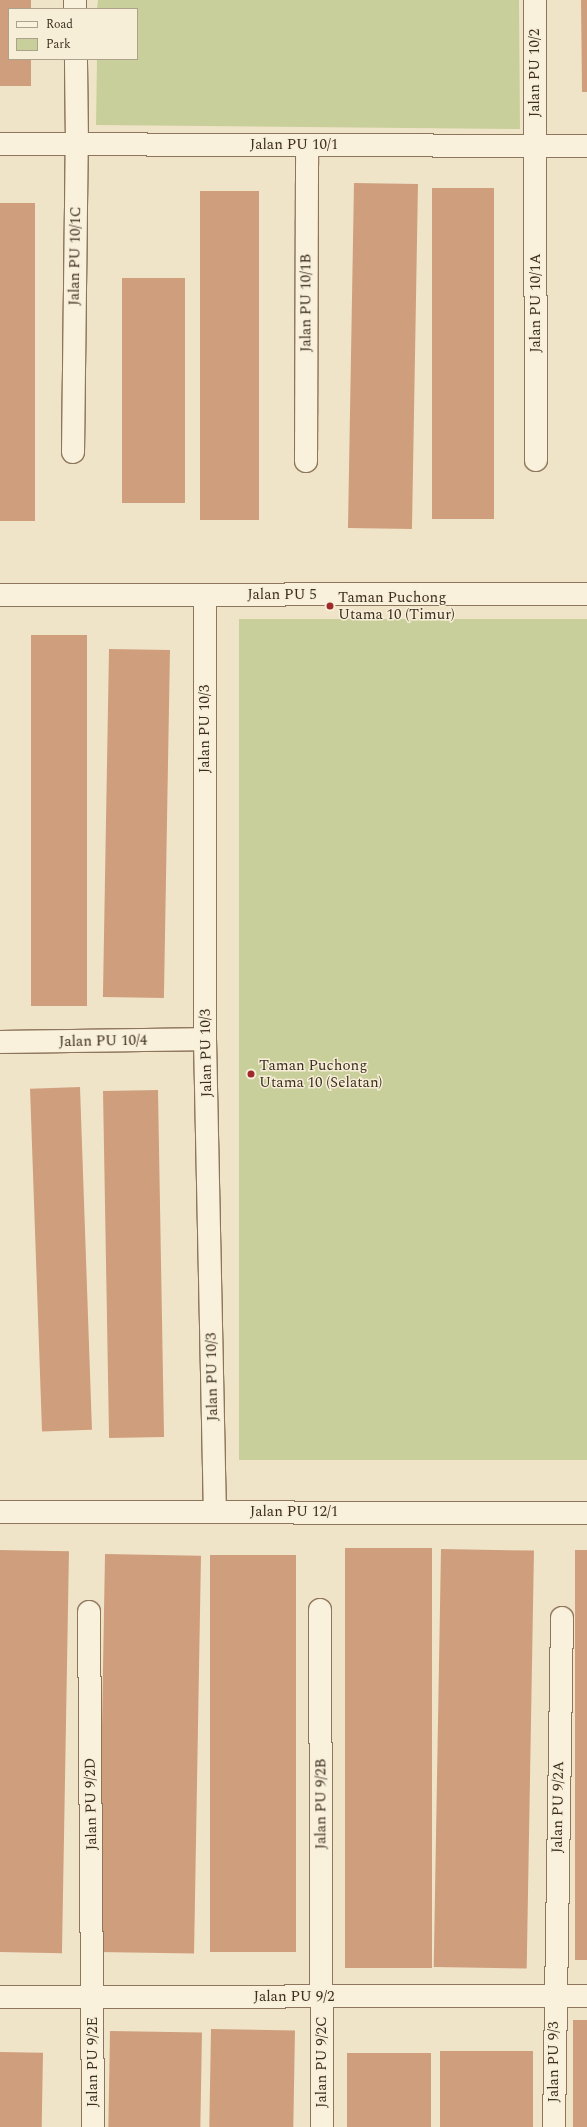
<!DOCTYPE html>
<style>
body{margin:0}
#map{position:relative;width:587px;height:2127px;overflow:hidden;background:#f0e4c8;font-family:Spectral,serif}
div>[style]{position:absolute}
.green>*{inset:0;background:#c9cf9b;transform-origin:0 0}
.building>*{inset:0;background:#cf9f7d;transform-origin:0 0}
.roads{filter:drop-shadow(1px 0 #8d765c) drop-shadow(-1px 0 #8d765c) drop-shadow(0 1px #8d765c) drop-shadow(0 -1px #8d765c)}
.minor>*{height:22px;margin:-11px;padding:0 11px;transform-origin:11px;border-radius:11px;background:#faf1dc}
.tertiary>*{height:22px;margin:-11px;padding:0 11px;transform-origin:11px;border-radius:11px;background:#faf1dc}
.dots>*{width:11px;height:11px;translate:-50% -50%;box-sizing:border-box;border:2px solid #f7eed8;border-radius:50%}
span{translate:-50% -50%;white-space:nowrap;text-align:center;line-height:1.15;-webkit-text-stroke:3px #f7eed8;paint-order:stroke}
.street-label{font-size:15px;color:#3d2e20}
.poi-label{font-size:15px;color:#3d2e20}
.left{translate:0 -50%;text-align:left}
.legend{position:absolute;left:8px;top:8px;width:130px;height:52px;box-sizing:border-box;background:#f7eed8;border:1px solid #ada18e;margin:0;padding:5px 7px;list-style:none;font-size:12px;color:#3d2e20}
.legend li{display:flex;align-items:center;gap:8px;height:20px}
.legend b{width:20px;border:1px solid #ada18e}
</style>
<div id="map">
<div class="green">
<div style="clip-path:polygon(98px 0,519px 0,520px 129px,96px 125px,97px 59px,137px 59px,137px 9px,97px 9px)"></div>
<div style="left:239px;top:619px;width:348px;height:841px"></div>
</div>
<div class="building">
<div style="clip-path:polygon(0 0,31px 0,31px 9px,9px 9px,9px 59px,31px 59px,31px 86px,0 86px)"></div>
<div style="clip-path:polygon(581px 0,587px 0,587px 92px,582px 92px)"></div>
<div style="left:354px;top:183px;width:64px;height:345px;rotate:1deg"></div>
<div style="left:432px;top:188px;width:62px;height:331px"></div>
<div style="left:200px;top:191px;width:59px;height:329px"></div>
<div style="left:0;top:203px;width:35px;height:318px"></div>
<div style="left:122px;top:278px;width:63px;height:225px"></div>
<div style="left:31px;top:635px;width:56px;height:371px"></div>
<div style="left:109px;top:649px;width:61px;height:348px;rotate:1deg"></div>
<div style="left:80px;top:1087px;width:343px;height:50px;rotate:88deg"></div>
<div style="left:158px;top:1090px;width:347px;height:55px;rotate:89deg"></div>
<div style="left:345px;top:1548px;width:87px;height:420px"></div>
<div style="left:441px;top:1549px;width:93px;height:418px;rotate:1deg"></div>
<div style="left:0;top:1550px;width:69px;height:402px;rotate:1deg"></div>
<div style="left:575px;top:1550px;width:12px;height:410px"></div>
<div style="left:105px;top:1554px;width:96px;height:398px;rotate:1deg"></div>
<div style="left:210px;top:1555px;width:86px;height:397px"></div>
<div style="left:573px;top:2020px;width:14px;height:107px"></div>
<div style="left:211px;top:2029px;width:84px;height:98px;rotate:1deg"></div>
<div style="left:110px;top:2031px;width:92px;height:96px;rotate:1deg"></div>
<div style="left:440px;top:2051px;width:93px;height:76px"></div>
<div style="left:0;top:2052px;width:43px;height:75px;rotate:1deg"></div>
<div style="left:347px;top:2053px;width:84px;height:74px"></div>
</div>
<div class="roads">
<div class="minor">
<div style="left:75px;top:0;width:9px;rotate:90deg"></div>
<div style="left:535px;top:0;width:460px;rotate:89.9deg"></div>
<div style="left:0;top:144px;width:587px;rotate:0.2deg"></div>
<div style="left:73px;top:452px;width:308px;rotate:-89.3deg"></div>
<div style="left:77px;top:144px;width:85px;rotate:-90.7deg"></div>
<div style="left:306px;top:461px;width:316px;rotate:-89.8deg"></div>
<div style="left:0;top:595px;width:587px;rotate:-0.1deg"></div>
<div style="left:205px;top:595px;width:444px;rotate:90deg"></div>
<div style="left:205px;top:1039px;width:473px;rotate:88.8deg"></div>
<div style="left:0;top:1042px;width:205px;rotate:-0.8deg"></div>
<div style="left:320px;top:1610px;width:517px;rotate:89.78deg"></div>
<div style="left:89px;top:1612px;width:515px;rotate:89.55deg"></div>
<div style="left:0;top:1997px;width:587px;rotate:-0.1deg"></div>
<div style="left:554px;top:2127px;width:509px;rotate:-89.1deg"></div>
</div>
<div class="tertiary">
<div style="left:0;top:1512px;width:587px;rotate:0.1deg"></div>
</div>
</div>
<div class="dots">
<div style="left:330px;top:606px;background:#9e2a2b"></div>
<div style="left:251px;top:1074px;background:#9e2a2b"></div>
</div>
<div class="street-label">
<span style="left:535px;top:73px;rotate:-90deg">Jalan PU 10/2</span>
<span style="left:294px;top:145px">Jalan PU 10/1</span>
<span style="left:75px;top:256px;rotate:-89deg">Jalan PU 10/1C</span>
<span style="left:306px;top:303px;rotate:-90deg">Jalan PU 10/1B</span>
<span style="left:536px;top:303px;rotate:-90deg">Jalan PU 10/1A</span>
<span style="left:282px;top:595px">Jalan PU 5</span>
<span style="left:205px;top:729px;rotate:-90deg">Jalan PU 10/3</span>
<span style="left:103px;top:1041px;rotate:-1deg">Jalan PU 10/4</span>
<span style="left:206px;top:1053px;rotate:-91deg">Jalan PU 10/3</span>
<span style="left:212px;top:1377px;rotate:-91deg">Jalan PU 10/3</span>
<span style="left:294px;top:1512px">Jalan PU 12/1</span>
<span style="left:91px;top:1804px;rotate:-91deg">Jalan PU 9/2D</span>
<span style="left:321px;top:1804px;rotate:-90deg">Jalan PU 9/2B</span>
<span style="left:558px;top:1807px;rotate:-89deg">Jalan PU 9/2A</span>
<span style="left:294px;top:1997px">Jalan PU 9/2</span>
<span style="left:93px;top:2062px;rotate:-90deg">Jalan PU 9/2E</span>
<span style="left:322px;top:2062px;rotate:-90deg">Jalan PU 9/2C</span>
<span style="left:554px;top:2062px;rotate:-90deg">Jalan PU 9/3</span>
</div>
<div class="poi-label">
<span class="left" style="left:338px;top:606px">Taman Puchong<br>Utama 10 (Timur)</span>
<span class="left" style="left:259px;top:1074px">Taman Puchong<br>Utama 10 (Selatan)</span>
</div>
<ul class="legend">
<li><b style="height:5px;background:#faf1dc"></b>Road</li>
<li><b style="height:11px;background:#c9cf9b"></b>Park</li>
</ul>
</div>
